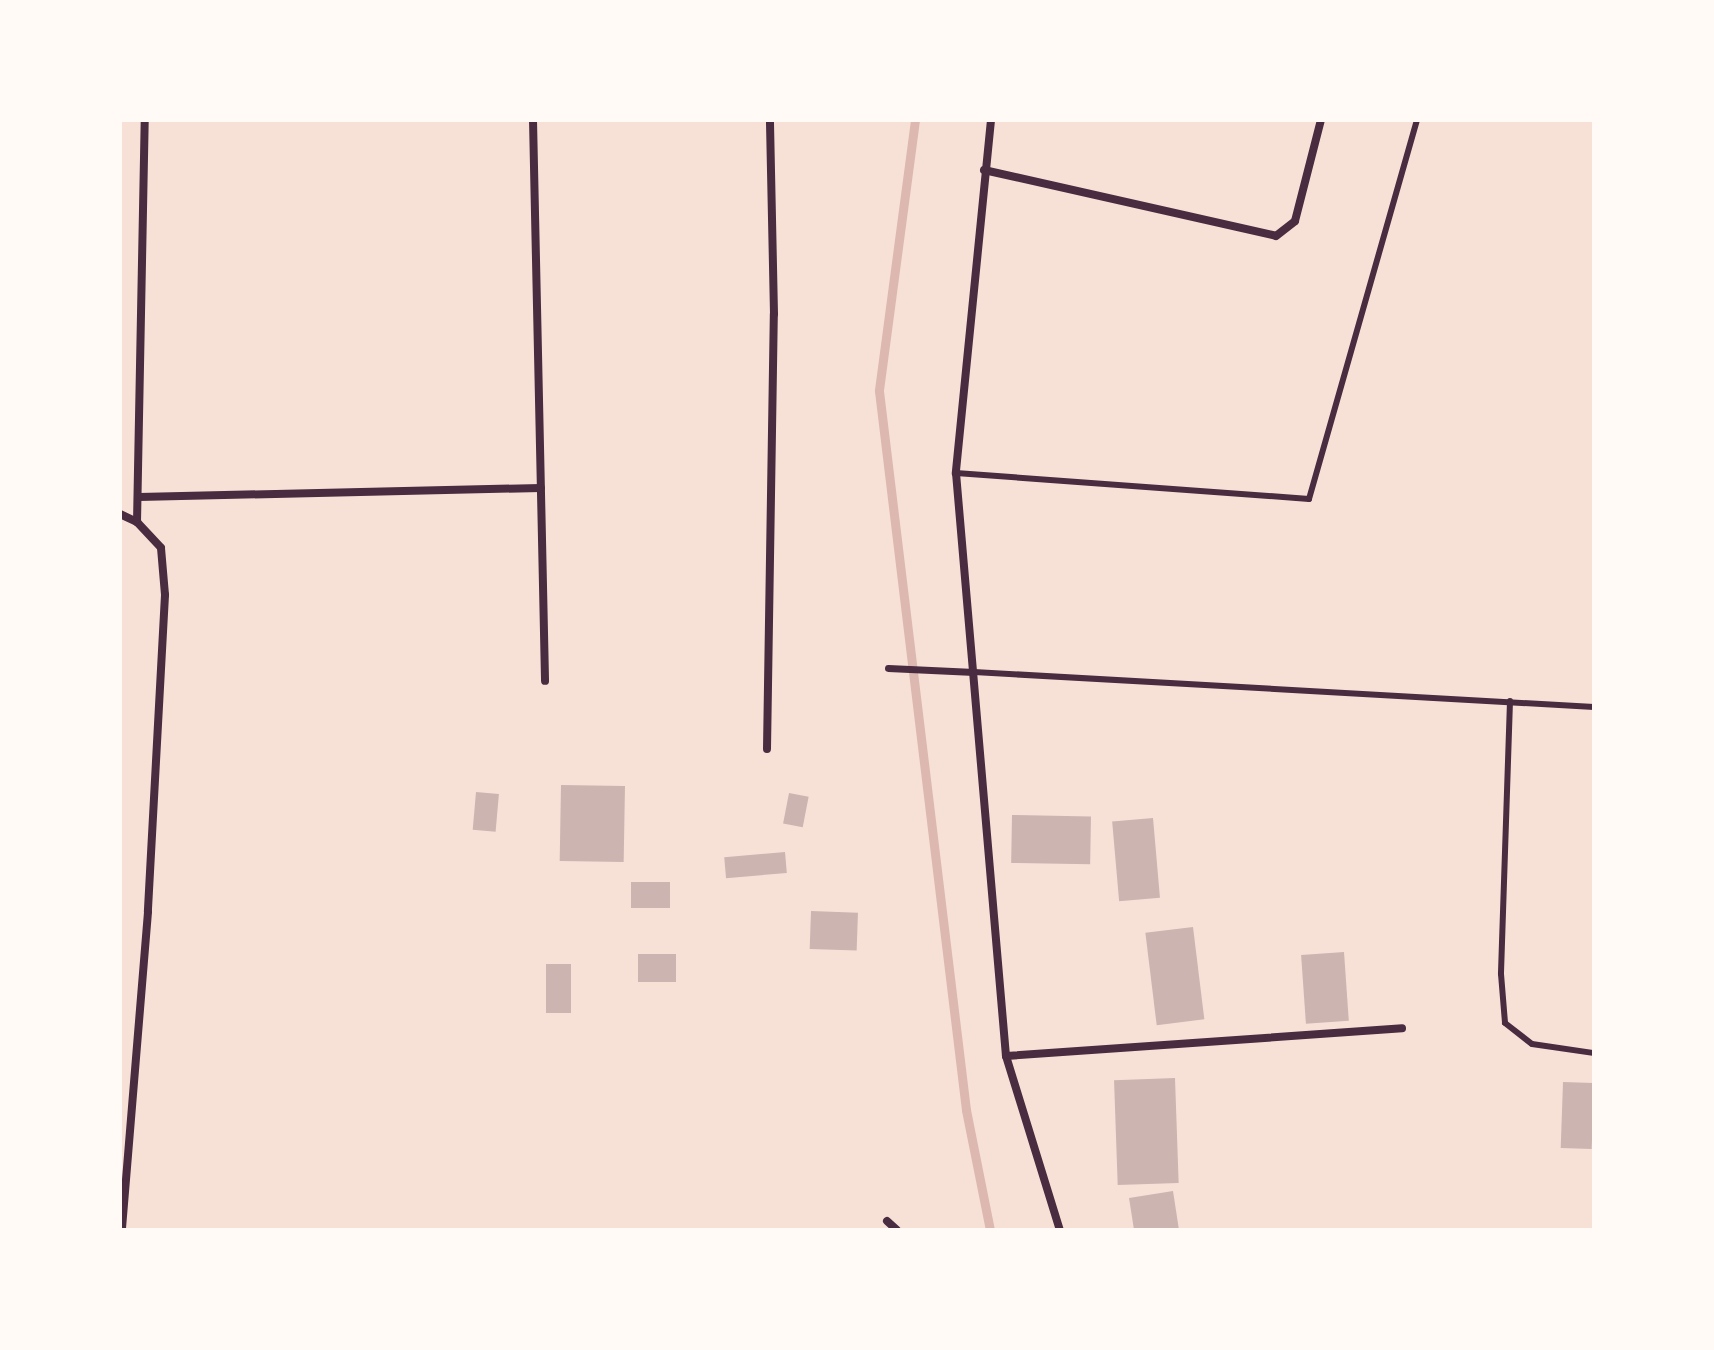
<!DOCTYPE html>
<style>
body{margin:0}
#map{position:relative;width:1714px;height:1350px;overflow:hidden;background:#f7e1d7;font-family:Overpass,sans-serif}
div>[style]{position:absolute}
.stream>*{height:9px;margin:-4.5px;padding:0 4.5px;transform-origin:4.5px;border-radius:4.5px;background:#dcb8b0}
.building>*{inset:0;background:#ccb4b1;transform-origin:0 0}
.service>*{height:6px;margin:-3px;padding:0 3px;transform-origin:3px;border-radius:3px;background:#4a2c40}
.pedestrian>*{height:7px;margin:-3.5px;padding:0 3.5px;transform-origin:3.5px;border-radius:3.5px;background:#4a2c40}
.minor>*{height:8px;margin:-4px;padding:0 4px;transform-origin:4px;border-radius:4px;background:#4a2c40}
span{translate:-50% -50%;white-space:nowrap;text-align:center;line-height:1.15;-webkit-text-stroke:6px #fffaf5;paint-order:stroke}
.frame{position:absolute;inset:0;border:122px solid #fffaf5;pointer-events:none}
</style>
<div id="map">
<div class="stream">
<div style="left:915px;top:120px;width:273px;rotate:97.6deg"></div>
<div style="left:879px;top:391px;width:724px;rotate:83.1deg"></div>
<div style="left:966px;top:1110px;width:122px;rotate:78.7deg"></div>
</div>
<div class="building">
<div style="left:561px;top:785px;width:64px;height:76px;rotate:1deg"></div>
<div style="left:476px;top:792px;width:23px;height:38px;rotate:5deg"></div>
<div style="left:789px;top:793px;width:20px;height:31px;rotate:11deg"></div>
<div style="left:1012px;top:815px;width:79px;height:48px;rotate:1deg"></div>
<div style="left:1153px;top:818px;width:80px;height:41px;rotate:85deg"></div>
<div style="left:785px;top:852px;width:21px;height:61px;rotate:85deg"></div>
<div style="left:631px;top:882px;width:39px;height:26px"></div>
<div style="left:811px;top:911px;width:47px;height:38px;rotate:2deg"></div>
<div style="left:1193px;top:927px;width:93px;height:48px;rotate:83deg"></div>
<div style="left:1344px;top:952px;width:69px;height:43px;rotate:86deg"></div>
<div style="left:638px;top:954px;width:38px;height:28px"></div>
<div style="left:546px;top:964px;width:25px;height:49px"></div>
<div style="left:1175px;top:1078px;width:105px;height:61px;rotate:88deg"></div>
<div style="left:1563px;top:1082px;width:31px;height:66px;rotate:2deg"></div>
<div style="clip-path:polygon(1173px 1191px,1179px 1230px,1134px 1230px,1129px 1198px)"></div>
</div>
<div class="service">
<div style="left:956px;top:473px;width:354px;rotate:4.2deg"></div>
<div style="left:1309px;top:499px;width:394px;rotate:-74.1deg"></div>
<div style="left:974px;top:672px;width:621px;rotate:3.23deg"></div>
<div style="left:1510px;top:701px;width:273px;rotate:91.9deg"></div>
<div style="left:1501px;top:974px;width:49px;rotate:85.3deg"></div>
<div style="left:1505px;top:1023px;width:34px;rotate:38deg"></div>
<div style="left:1532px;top:1044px;width:63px;rotate:8.3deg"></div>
</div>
<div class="pedestrian">
<div style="left:888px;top:668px;width:86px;rotate:2.7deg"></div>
</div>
<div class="minor">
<div style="left:533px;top:120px;width:561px;rotate:88.77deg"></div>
<div style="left:991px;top:120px;width:355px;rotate:95.7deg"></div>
<div style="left:956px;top:473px;width:585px;rotate:85.1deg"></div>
<div style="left:1006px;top:1056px;width:182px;rotate:72.8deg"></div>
<div style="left:984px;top:170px;width:299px;rotate:12.7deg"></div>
<div style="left:1276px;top:236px;width:24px;rotate:-38deg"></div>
<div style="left:1295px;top:221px;width:104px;rotate:-75.6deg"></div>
<div style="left:139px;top:497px;width:402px;rotate:-1.3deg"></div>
<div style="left:120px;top:514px;width:19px;rotate:25deg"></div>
<div style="left:137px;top:522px;width:35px;rotate:47deg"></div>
<div style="left:161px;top:548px;width:47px;rotate:85.1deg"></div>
<div style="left:165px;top:595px;width:317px;rotate:93.1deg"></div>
<div style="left:148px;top:912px;width:319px;rotate:94.7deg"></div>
<div style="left:137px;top:522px;width:402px;rotate:-88.9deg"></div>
<div style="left:767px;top:749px;width:435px;rotate:-89.1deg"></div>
<div style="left:774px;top:314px;width:194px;rotate:-91.2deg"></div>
<div style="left:1006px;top:1056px;width:397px;rotate:-4deg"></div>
<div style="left:887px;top:1221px;width:13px;rotate:42deg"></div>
</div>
<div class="frame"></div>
</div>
